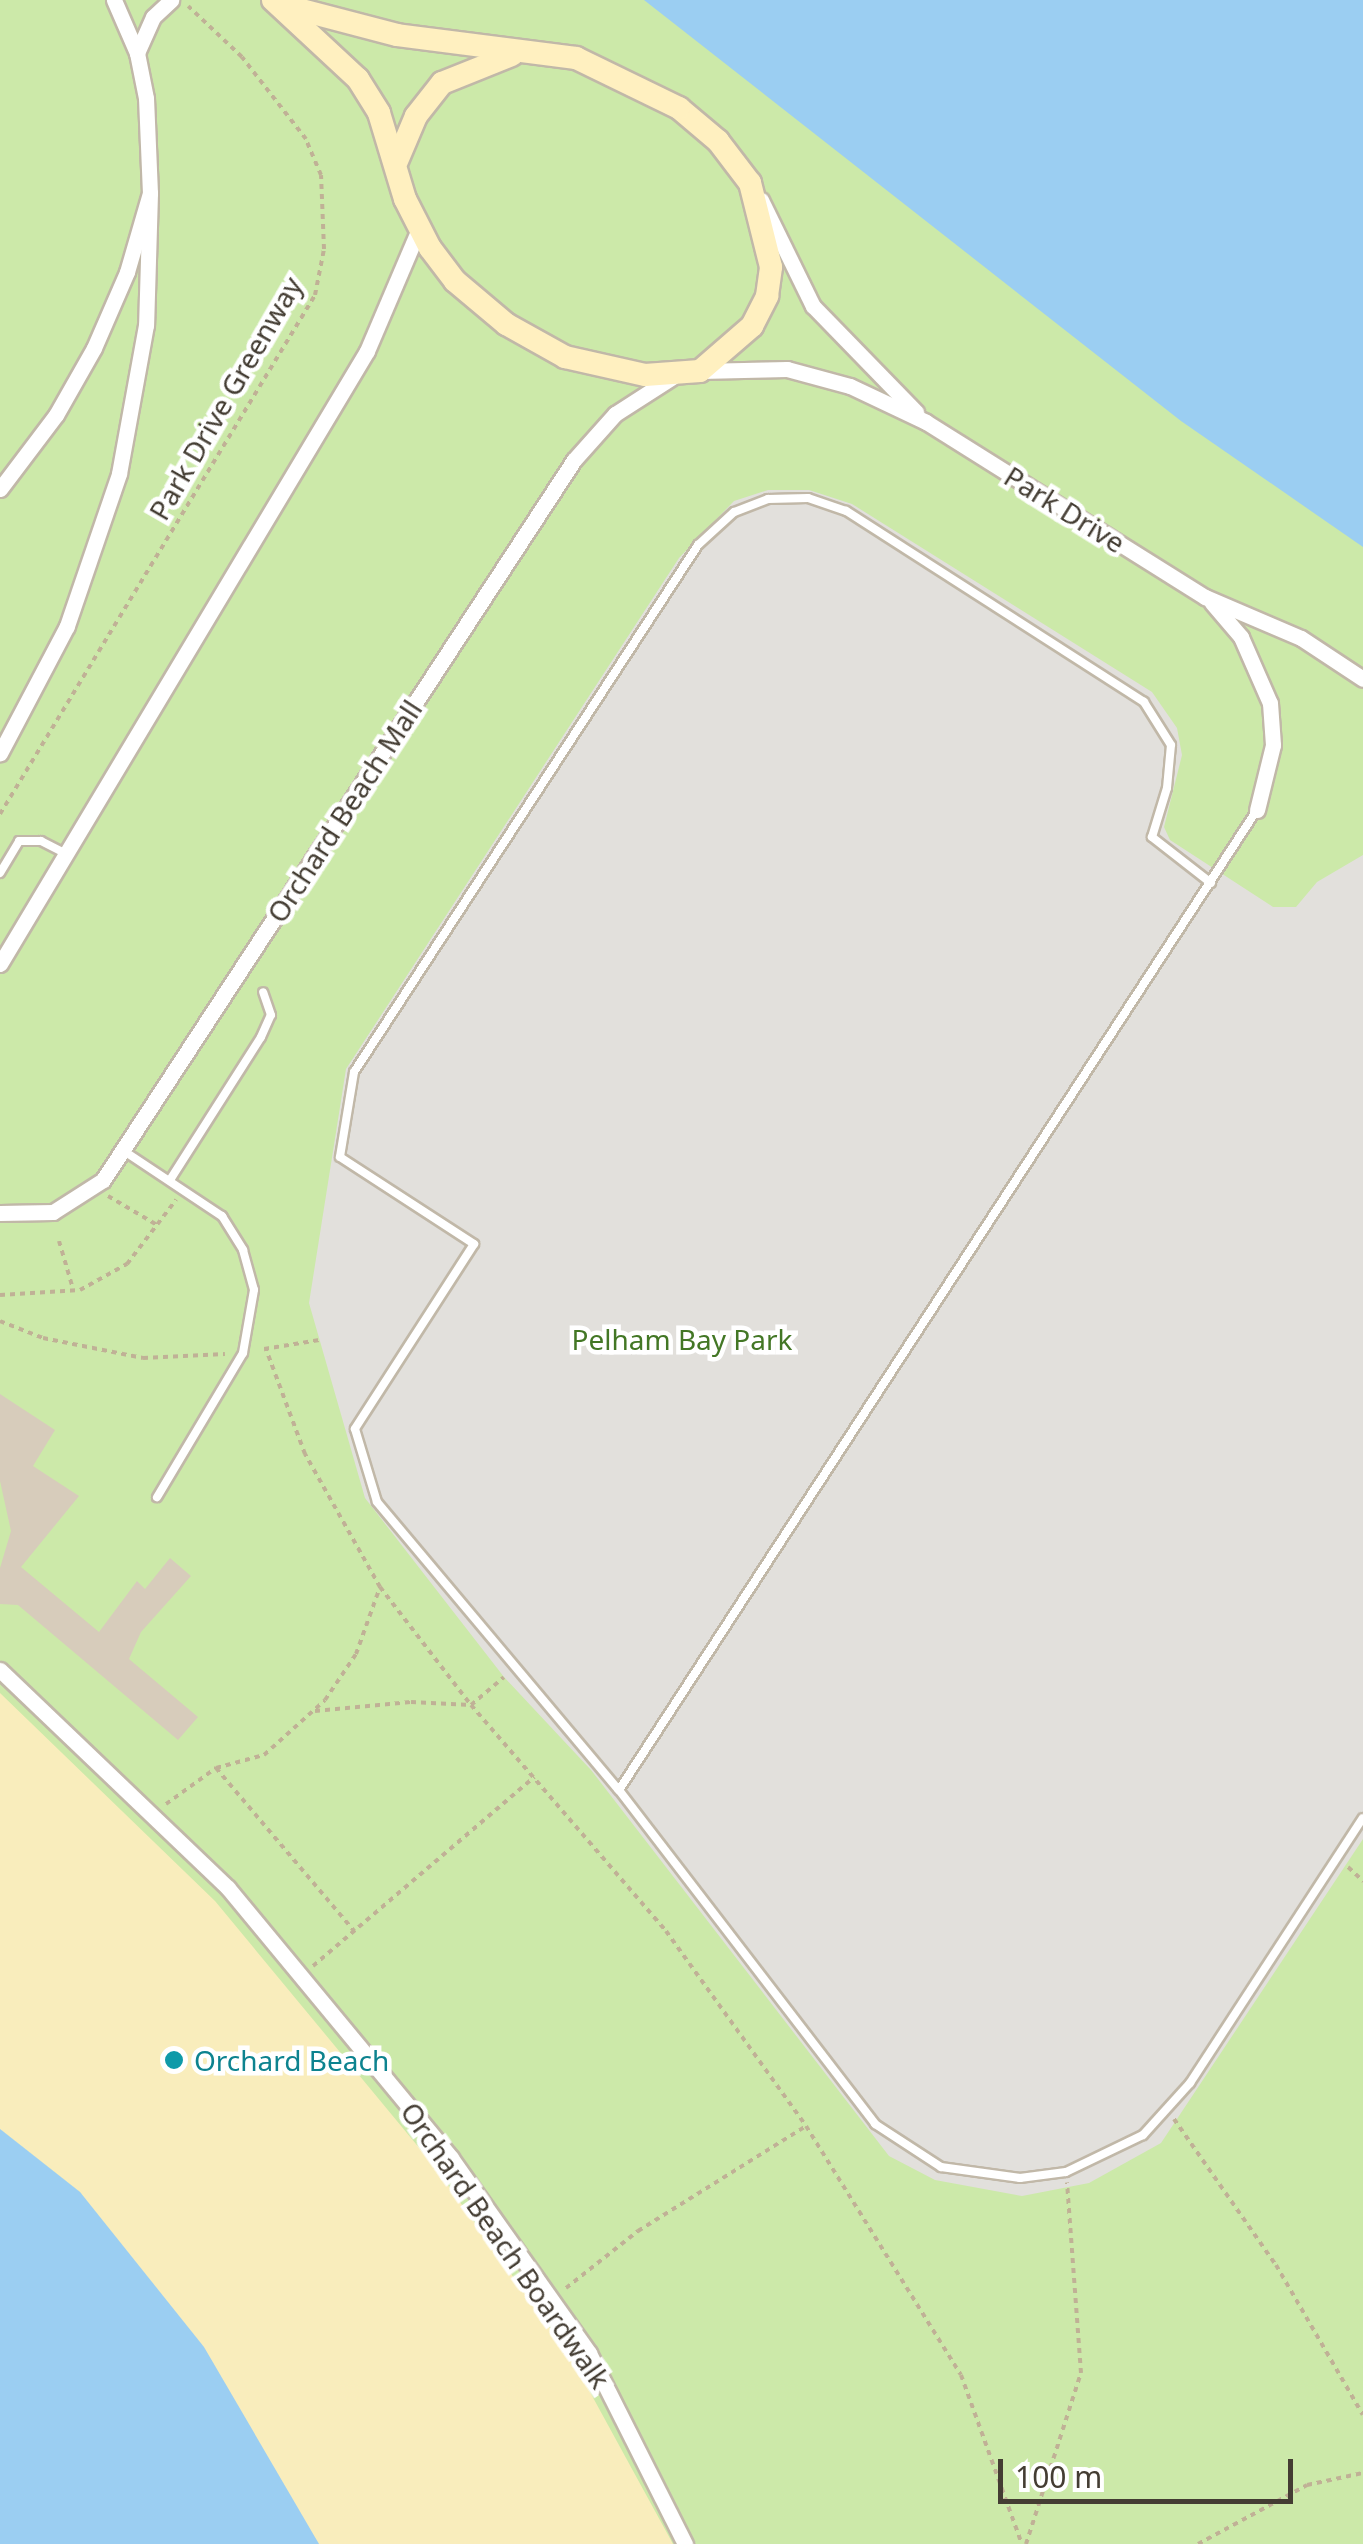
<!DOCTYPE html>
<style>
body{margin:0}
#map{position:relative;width:1363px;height:2544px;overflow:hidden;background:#f2eee3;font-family:"Noto Sans",sans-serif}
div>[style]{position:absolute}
.green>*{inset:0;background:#cce9a9}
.sand>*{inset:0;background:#f9edbc}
.parking>*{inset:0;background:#e2e0dc}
.water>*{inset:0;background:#9bcef2}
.building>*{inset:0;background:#d7ccbb}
.path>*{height:4px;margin-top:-2px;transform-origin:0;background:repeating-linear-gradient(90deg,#c0b196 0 5px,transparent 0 10px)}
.roads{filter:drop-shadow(2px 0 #c1b8a8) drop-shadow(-2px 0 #c1b8a8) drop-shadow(0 2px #c1b8a8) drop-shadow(0 -2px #c1b8a8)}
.lane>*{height:8px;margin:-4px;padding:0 4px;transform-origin:4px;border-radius:4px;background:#fff}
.street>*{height:15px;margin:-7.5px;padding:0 7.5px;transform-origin:7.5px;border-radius:7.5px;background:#fff}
.secondary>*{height:22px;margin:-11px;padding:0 11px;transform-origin:11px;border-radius:11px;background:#fff0c0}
.dots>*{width:28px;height:28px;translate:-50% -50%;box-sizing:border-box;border:5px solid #fff;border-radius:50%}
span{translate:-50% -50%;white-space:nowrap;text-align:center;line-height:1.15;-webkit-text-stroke:9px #fff;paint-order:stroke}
.street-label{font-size:28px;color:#443d33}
.park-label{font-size:28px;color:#437725}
.culture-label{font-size:28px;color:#0d838f}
.left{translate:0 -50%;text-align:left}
.scale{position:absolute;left:998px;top:2459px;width:295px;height:45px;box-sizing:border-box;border:5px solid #443d33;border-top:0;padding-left:12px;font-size:30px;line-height:35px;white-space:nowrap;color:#443d33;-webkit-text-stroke:8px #fff;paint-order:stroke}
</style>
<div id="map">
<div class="green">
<div style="clip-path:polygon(0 0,741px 0,1363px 507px,1363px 2544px,319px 2544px,80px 2192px,0 2129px)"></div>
</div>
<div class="sand">
<div style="clip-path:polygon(0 1693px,215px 1901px,435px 2167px,573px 2361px,673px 2544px,319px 2544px,80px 2192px,0 2129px)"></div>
</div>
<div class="parking">
<div style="clip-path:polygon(768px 490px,809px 490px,852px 504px,1152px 692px,1177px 728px,1182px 755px,1164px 827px,1170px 840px,1273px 907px,1296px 907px,1317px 882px,1363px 855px,1363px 1839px,1161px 2143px,1089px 2183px,1022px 2196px,935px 2180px,889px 2156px,591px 1770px,504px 1677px,365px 1498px,309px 1303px,346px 1069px,679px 558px,734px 501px)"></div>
</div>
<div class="water">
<div style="clip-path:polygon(644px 0,1363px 0,1363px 547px,1181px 421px)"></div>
<div style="clip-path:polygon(0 2129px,80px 2192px,204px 2347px,319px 2544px,0 2544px)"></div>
</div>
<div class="building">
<div style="clip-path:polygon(0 1394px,55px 1430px,33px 1466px,79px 1496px,21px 1567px,99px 1632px,137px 1581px,145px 1589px,170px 1558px,191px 1576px,141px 1632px,129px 1659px,198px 1717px,178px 1740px,18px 1605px,0 1604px,0 1568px,11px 1531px,0 1481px)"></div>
</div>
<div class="path">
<div style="left:0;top:814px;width:607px;rotate:-58.74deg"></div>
<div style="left:315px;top:295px;width:47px;rotate:-78.9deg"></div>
<div style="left:324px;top:249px;width:74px;rotate:-92.3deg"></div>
<div style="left:321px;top:175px;width:39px;rotate:-113deg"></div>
<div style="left:306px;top:139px;width:104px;rotate:-128deg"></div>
<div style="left:242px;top:57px;width:74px;rotate:-136.6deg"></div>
<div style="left:108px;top:1196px;width:59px;rotate:30.5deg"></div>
<div style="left:59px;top:1241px;width:50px;rotate:73.7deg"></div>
<div style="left:0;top:1295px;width:80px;rotate:-3.6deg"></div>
<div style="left:80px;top:1290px;width:54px;rotate:-29deg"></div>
<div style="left:127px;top:1264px;width:81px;rotate:-52.6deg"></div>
<div style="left:0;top:1321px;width:46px;rotate:21.6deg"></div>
<div style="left:43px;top:1338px;width:102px;rotate:11.3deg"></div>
<div style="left:143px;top:1358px;width:82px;rotate:-2.8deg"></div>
<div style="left:264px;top:1349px;width:56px;rotate:-9.3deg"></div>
<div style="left:380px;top:1587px;width:149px;rotate:52.4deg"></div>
<div style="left:471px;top:1705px;width:298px;rotate:49.2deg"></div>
<div style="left:666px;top:1931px;width:240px;rotate:54.3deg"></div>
<div style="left:806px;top:2126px;width:293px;rotate:58.1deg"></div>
<div style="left:961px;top:2375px;width:180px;rotate:70.2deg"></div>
<div style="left:315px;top:1711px;width:96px;rotate:-5.4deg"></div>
<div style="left:411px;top:1702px;width:60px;rotate:2.9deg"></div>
<div style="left:471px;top:1705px;width:43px;rotate:-40.3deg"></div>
<div style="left:216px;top:1768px;width:50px;rotate:-15.2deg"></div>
<div style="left:264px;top:1755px;width:82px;rotate:-42deg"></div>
<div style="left:325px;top:1700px;width:55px;rotate:-56deg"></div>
<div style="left:356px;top:1654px;width:71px;rotate:-70.3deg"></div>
<div style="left:380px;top:1587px;width:153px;rotate:-119.4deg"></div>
<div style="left:305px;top:1454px;width:112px;rotate:-110.4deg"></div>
<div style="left:166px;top:1804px;width:62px;rotate:-35.8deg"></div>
<div style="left:216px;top:1768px;width:214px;rotate:49.7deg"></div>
<div style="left:1348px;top:1867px;width:21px;rotate:43deg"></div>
<div style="left:313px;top:1966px;width:291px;rotate:-40.5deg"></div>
<div style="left:1174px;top:2119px;width:178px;rotate:55.1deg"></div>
<div style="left:1276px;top:2265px;width:173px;rotate:59.9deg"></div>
<div style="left:566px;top:2288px;width:92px;rotate:-38.4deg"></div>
<div style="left:638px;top:2231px;width:198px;rotate:-32deg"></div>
<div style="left:1026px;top:2544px;width:180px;rotate:-72.2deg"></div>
<div style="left:1081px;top:2373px;width:191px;rotate:-94.2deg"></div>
<div style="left:1198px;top:2544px;width:124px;rotate:-28.4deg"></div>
<div style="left:1307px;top:2485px;width:57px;rotate:-12.1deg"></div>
</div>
<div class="roads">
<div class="lane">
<div style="left:0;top:873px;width:37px;rotate:-59deg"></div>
<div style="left:19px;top:841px;width:22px"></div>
<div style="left:41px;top:841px;width:27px;rotate:27deg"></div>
<div style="left:1211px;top:883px;width:75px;rotate:-142.1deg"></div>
<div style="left:1152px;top:837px;width:51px;rotate:-73deg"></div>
<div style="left:1167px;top:788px;width:43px;rotate:-84.7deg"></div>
<div style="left:1171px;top:745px;width:51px;rotate:-122.1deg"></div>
<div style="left:1144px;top:702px;width:354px;rotate:-147.3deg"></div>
<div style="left:846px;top:511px;width:40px;rotate:-161.1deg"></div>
<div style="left:808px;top:498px;width:40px;rotate:178.6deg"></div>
<div style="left:768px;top:499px;width:36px;rotate:159deg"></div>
<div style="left:734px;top:512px;width:49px;rotate:137.5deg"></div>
<div style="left:698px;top:545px;width:629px;rotate:123.13deg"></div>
<div style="left:354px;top:1072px;width:86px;rotate:99.4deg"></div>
<div style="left:340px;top:1157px;width:160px;rotate:33deg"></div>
<div style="left:474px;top:1244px;width:220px;rotate:122.8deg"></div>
<div style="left:355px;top:1429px;width:76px;rotate:73.2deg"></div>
<div style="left:377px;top:1502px;width:376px;rotate:50deg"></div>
<div style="left:619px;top:1790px;width:421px;rotate:52.5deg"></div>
<div style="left:875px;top:2124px;width:79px;rotate:33.1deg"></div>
<div style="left:941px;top:2167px;width:80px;rotate:7.9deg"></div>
<div style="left:1020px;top:2178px;width:46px;rotate:-7.4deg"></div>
<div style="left:1066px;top:2172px;width:85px;rotate:-25.7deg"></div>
<div style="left:1143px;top:2135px;width:70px;rotate:-47.9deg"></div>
<div style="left:1190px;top:2083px;width:316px;rotate:-56.9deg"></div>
<div style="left:124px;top:1151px;width:118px;rotate:33.6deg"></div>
<div style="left:222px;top:1216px;width:40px;rotate:58deg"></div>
<div style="left:243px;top:1250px;width:41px;rotate:74.6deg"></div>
<div style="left:254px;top:1290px;width:64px;rotate:99.9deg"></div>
<div style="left:243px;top:1353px;width:168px;rotate:120.8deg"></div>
<div style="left:170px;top:1180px;width:169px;rotate:-57.5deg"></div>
<div style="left:261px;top:1037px;width:24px;rotate:-66deg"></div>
<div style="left:271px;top:1015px;width:24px;rotate:-109deg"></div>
<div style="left:619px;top:1790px;width:1169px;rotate:-56.94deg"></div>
</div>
<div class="street">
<div style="left:114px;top:0;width:58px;rotate:66.5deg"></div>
<div style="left:137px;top:53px;width:46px;rotate:78.7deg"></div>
<div style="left:146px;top:98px;width:95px;rotate:87.6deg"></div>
<div style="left:137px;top:53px;width:39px;rotate:-66deg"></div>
<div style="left:153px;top:17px;width:25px;rotate:-43deg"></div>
<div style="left:761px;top:200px;width:118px;rotate:63.9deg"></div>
<div style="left:813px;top:306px;width:148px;rotate:45.8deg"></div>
<div style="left:700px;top:371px;width:87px;rotate:-1.3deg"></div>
<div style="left:787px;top:369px;width:65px;rotate:15.1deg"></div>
<div style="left:850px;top:386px;width:84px;rotate:25.3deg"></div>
<div style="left:926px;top:422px;width:329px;rotate:32.1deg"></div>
<div style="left:1205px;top:597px;width:104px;rotate:23.1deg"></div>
<div style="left:1301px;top:638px;width:74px;rotate:33.5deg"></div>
<div style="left:0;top:489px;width:93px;rotate:-52.9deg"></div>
<div style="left:56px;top:415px;width:77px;rotate:-60.4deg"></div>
<div style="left:94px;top:348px;width:83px;rotate:-66.5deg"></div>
<div style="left:127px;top:272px;width:82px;rotate:-73.8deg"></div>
<div style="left:150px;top:193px;width:132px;rotate:91.7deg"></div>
<div style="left:146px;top:325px;width:151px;rotate:100.3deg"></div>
<div style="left:119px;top:474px;width:161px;rotate:108.9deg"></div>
<div style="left:67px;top:626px;width:144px;rotate:117.8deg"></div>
<div style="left:1212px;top:603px;width:45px;rotate:49.5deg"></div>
<div style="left:1241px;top:637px;width:72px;rotate:66.3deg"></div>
<div style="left:1270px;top:703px;width:42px;rotate:85.9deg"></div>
<div style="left:1273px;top:745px;width:67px;rotate:103.8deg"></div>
<div style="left:0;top:964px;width:714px;rotate:-59.09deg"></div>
<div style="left:367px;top:351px;width:133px;rotate:-66.9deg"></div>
<div style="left:0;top:1213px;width:53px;rotate:-1.1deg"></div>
<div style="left:53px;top:1212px;width:59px;rotate:-32.6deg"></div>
<div style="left:103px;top:1180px;width:860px;rotate:-56.81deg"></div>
<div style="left:574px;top:460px;width:62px;rotate:-48.3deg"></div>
<div style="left:615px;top:414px;width:70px;rotate:-32.8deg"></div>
<div style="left:0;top:1670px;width:315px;rotate:43.7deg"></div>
<div style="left:228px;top:1888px;width:350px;rotate:50.4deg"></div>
<div style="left:451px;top:2158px;width:239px;rotate:54.7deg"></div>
<div style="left:589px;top:2353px;width:214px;rotate:63.3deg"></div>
</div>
<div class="secondary">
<div style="left:273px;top:0;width:116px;rotate:42.9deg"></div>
<div style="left:358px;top:79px;width:40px;rotate:58deg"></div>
<div style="left:379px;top:113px;width:90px;rotate:73.2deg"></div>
<div style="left:405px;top:199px;width:55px;rotate:63deg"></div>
<div style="left:430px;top:248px;width:41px;rotate:52.9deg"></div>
<div style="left:455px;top:281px;width:67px;rotate:40.1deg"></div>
<div style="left:506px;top:324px;width:68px;rotate:29.2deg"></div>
<div style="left:565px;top:357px;width:82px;rotate:12.7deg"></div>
<div style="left:645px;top:375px;width:55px;rotate:-4.2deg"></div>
<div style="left:700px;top:371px;width:69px;rotate:-40.9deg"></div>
<div style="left:752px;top:326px;width:34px;rotate:-63deg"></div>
<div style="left:767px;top:296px;width:29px;rotate:-82deg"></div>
<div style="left:771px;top:267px;width:87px;rotate:-104deg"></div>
<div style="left:750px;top:183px;width:53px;rotate:-127.3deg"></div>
<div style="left:718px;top:141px;width:51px;rotate:-139.8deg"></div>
<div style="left:679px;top:108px;width:114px;rotate:-154.1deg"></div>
<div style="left:576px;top:58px;width:180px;rotate:-172.7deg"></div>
<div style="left:397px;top:35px;width:122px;rotate:-165.3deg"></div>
<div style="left:397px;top:161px;width:49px;rotate:-67.1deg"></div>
<div style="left:416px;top:116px;width:42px;rotate:-51.8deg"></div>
<div style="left:442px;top:83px;width:75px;rotate:-21.8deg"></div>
</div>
</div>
<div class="dots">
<div style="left:174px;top:2060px;background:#0f9aa8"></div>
</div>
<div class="street-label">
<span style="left:225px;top:398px;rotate:-60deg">Park Drive Greenway</span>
<span style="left:1065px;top:509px;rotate:32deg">Park Drive</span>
<span style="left:344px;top:811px;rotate:-57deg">Orchard Beach Mall</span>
<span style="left:506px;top:2245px;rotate:55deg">Orchard Beach Boardwalk</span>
</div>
<div class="park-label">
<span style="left:682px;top:1339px">Pelham Bay Park</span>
</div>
<div class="culture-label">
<span class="left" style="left:194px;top:2060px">Orchard Beach</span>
</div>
<div class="scale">100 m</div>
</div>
